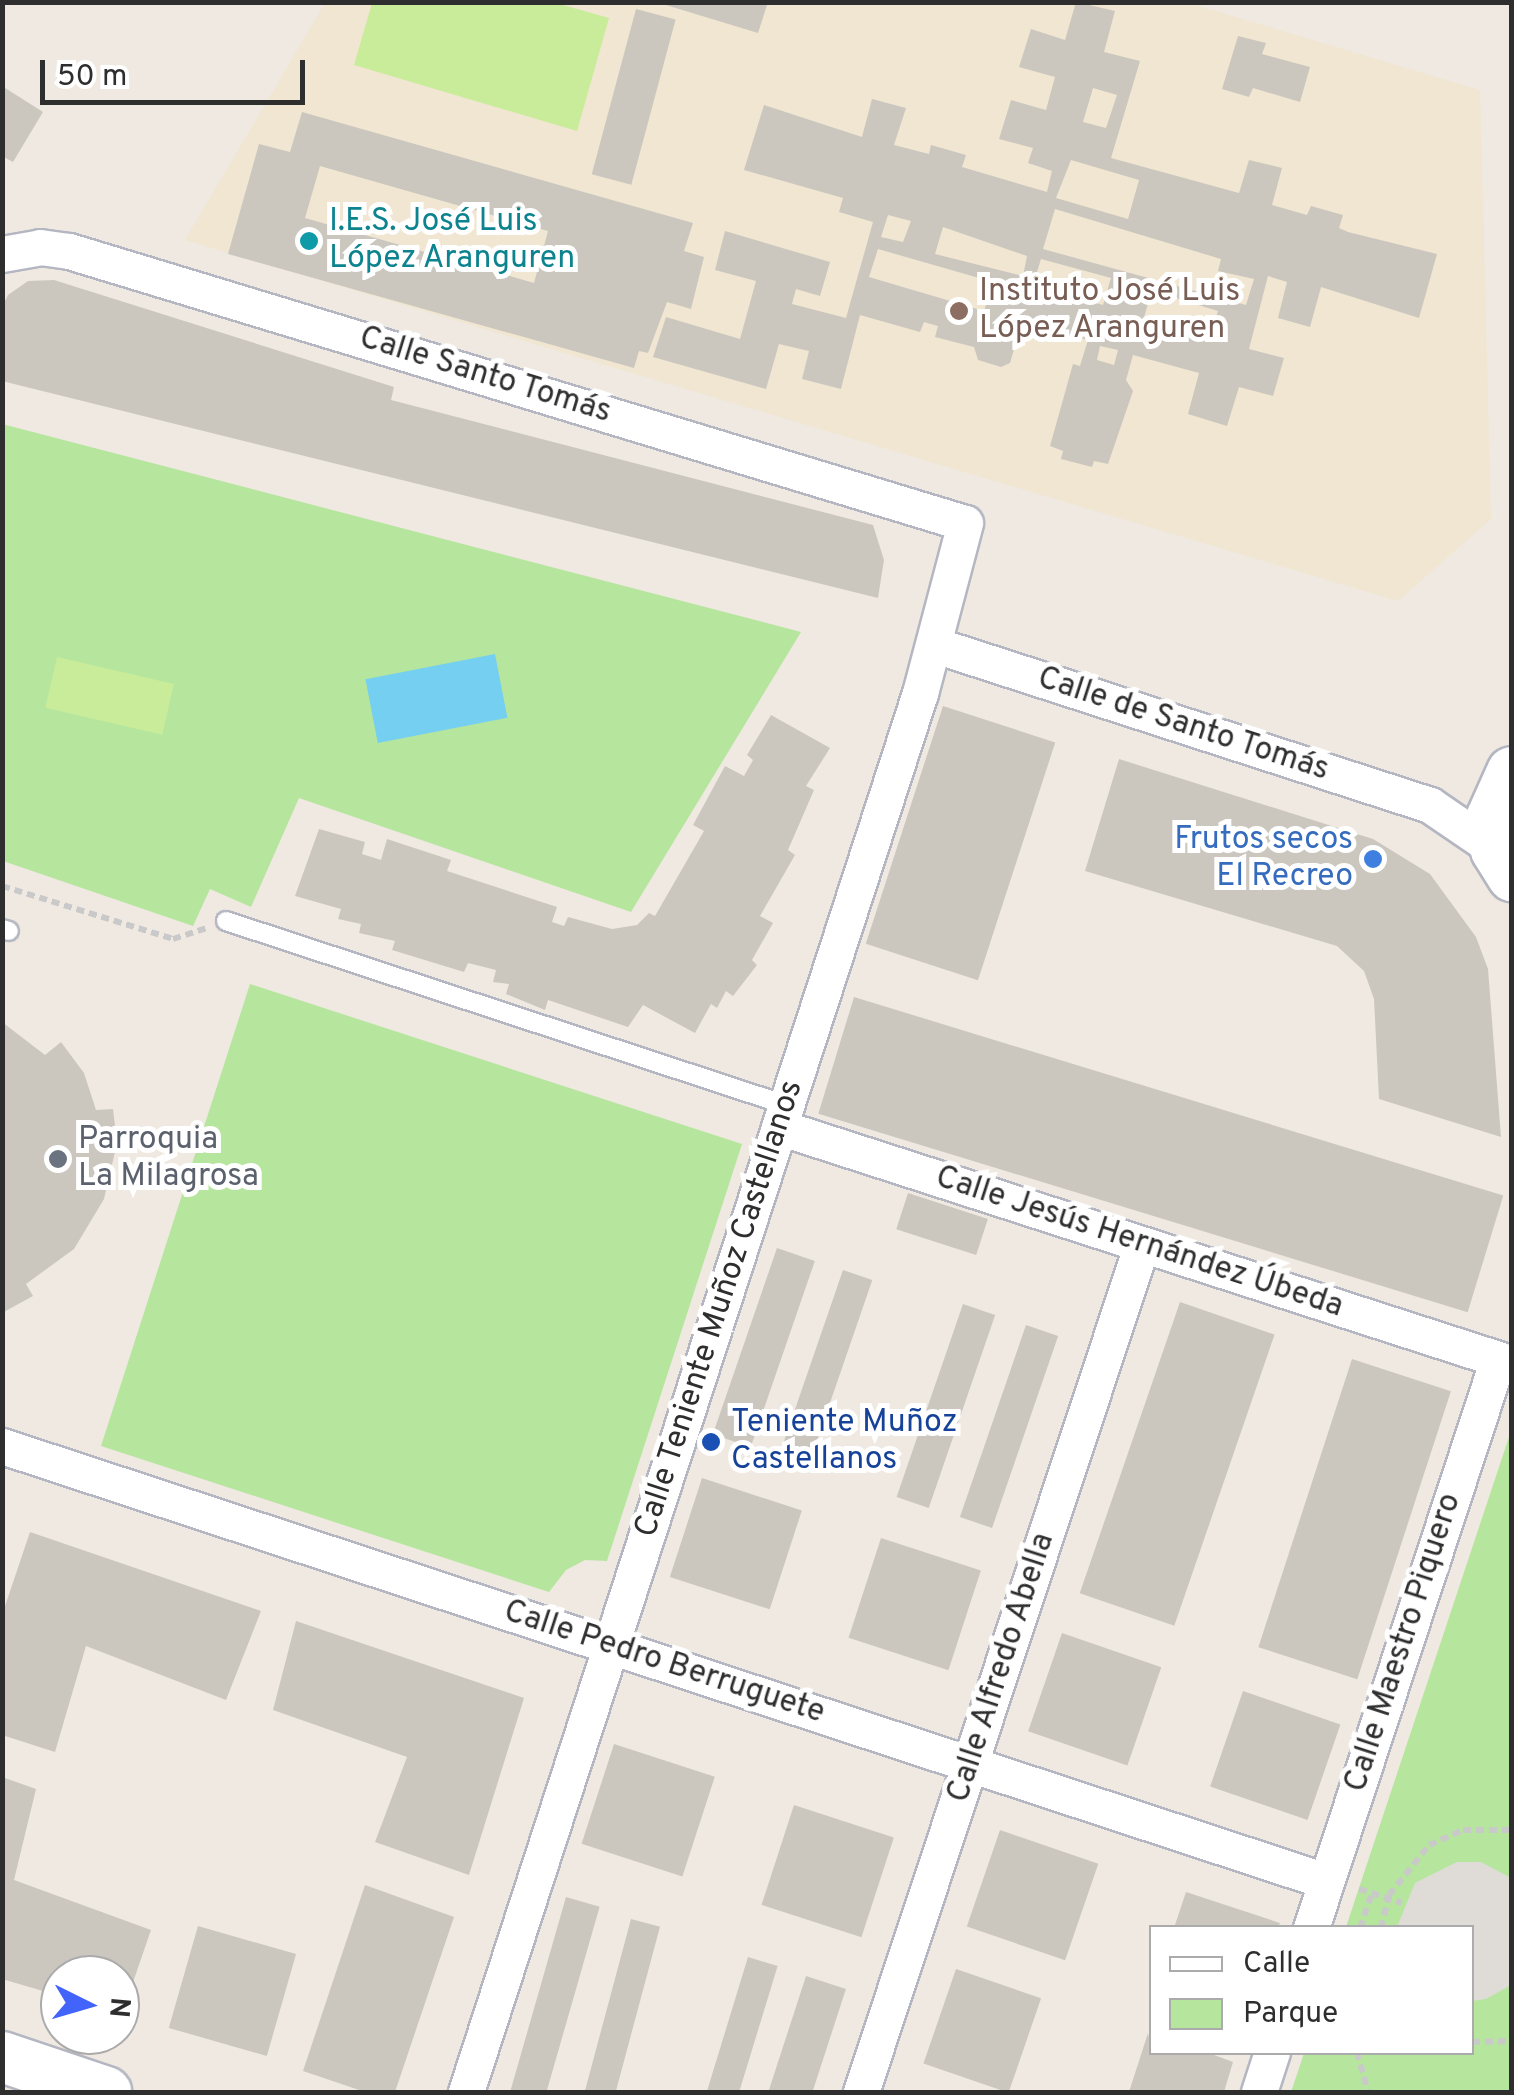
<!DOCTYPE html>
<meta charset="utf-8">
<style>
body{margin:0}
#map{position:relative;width:1514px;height:2095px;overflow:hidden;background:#efe9e1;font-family:Overpass,sans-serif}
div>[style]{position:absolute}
.education>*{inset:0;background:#f0e6d1}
.green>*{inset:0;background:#b6e59e}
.pitch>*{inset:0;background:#c9ec9a;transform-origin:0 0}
.plaza>*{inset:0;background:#dfdcd8}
.water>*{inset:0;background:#75cff0;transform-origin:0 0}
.building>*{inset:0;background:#cbc7bf;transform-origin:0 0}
.path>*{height:6px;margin-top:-3px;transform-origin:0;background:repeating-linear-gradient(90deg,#c9c9c9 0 8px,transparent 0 13px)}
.roads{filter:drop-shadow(2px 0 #b4b7c1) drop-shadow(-2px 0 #b4b7c1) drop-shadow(0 2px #b4b7c1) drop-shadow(0 -2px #b4b7c1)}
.lane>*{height:18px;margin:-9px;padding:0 9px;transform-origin:9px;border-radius:9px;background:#fff}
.street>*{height:35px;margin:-17.5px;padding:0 17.5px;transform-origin:17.5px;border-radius:17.5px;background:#fff}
.secondary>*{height:50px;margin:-25px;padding:0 25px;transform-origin:25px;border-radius:25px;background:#fff}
.dots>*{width:28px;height:28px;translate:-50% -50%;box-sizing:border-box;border:5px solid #fff;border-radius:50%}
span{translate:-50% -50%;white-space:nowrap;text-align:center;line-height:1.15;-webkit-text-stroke:10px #fff;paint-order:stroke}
.culture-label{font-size:32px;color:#0d838f}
.left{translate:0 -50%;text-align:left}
.education-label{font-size:32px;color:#785e54}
.street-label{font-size:32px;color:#2e2e2e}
.shop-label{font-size:32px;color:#366cbe}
.right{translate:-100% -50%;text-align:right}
.worship-label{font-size:32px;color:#5b616d}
.transit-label{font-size:32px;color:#164399}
.frame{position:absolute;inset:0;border:5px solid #2e2e2e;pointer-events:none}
.legend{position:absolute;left:1149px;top:1925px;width:325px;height:130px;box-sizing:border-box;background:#fff;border:2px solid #ababab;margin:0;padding:12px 18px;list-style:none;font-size:30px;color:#2e2e2e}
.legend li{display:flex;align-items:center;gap:20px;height:50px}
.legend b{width:50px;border:2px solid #ababab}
.north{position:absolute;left:40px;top:1955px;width:100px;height:100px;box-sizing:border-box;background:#fff;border:2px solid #ababab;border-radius:50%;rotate:95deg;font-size:28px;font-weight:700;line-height:40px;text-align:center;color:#2e2e2e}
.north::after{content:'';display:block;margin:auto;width:35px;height:45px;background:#4264fb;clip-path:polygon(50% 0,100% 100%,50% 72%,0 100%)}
.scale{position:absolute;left:40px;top:60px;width:265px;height:45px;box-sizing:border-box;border:5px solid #2e2e2e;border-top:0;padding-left:12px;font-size:30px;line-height:35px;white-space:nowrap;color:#2e2e2e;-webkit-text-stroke:8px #fff;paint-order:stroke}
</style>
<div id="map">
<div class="education">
<div style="clip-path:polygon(325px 3px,1189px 3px,1480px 90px,1491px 519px,1398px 601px,185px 240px)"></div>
</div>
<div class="green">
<div style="clip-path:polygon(2px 424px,801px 632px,631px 912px,299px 798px,251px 907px,210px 889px,193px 926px,3px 861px)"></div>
<div style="clip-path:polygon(250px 984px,742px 1144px,607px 1561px,585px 1560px,566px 1570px,549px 1592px,101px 1446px)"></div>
<div style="clip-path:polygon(1511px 1431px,1511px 2092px,1291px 2092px,1304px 2053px,1472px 2052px,1472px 1928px,1346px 1927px)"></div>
</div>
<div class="pitch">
<div style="clip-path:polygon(372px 3px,556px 3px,609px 18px,577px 131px,354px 65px)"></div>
<div style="left:57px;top:657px;width:120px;height:52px;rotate:13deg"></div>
</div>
<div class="plaza">
<div style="clip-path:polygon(1457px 1862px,1481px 1862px,1511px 1878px,1511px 1985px,1486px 1999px,1472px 2001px,1472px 1928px,1397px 1927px,1415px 1883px)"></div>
</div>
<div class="water">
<div style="left:495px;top:654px;width:65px;height:132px;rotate:79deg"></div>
</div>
<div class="building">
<div style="clip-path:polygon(656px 2px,768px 2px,758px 33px)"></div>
<div style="clip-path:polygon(evenodd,1076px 2px,1115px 11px,1104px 52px,1140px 61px,1111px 158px,1239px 193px,1249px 160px,1282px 168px,1272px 205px,1307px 215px,1311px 206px,1343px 215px,1339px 228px,1348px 232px,1437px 254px,1419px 318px,1321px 287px,1310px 327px,1278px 318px,1287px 282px,1268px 276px,1249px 349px,1284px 358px,1273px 396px,1239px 387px,1227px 426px,1188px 414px,1199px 373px,1133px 355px,1126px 380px,1133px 391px,1108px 464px,1094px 461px,1092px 467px,1061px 459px,1063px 451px,1050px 446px,1073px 364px,1080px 366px,1088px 340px,1022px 322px,1010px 363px,1001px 367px,978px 360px,974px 347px,935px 337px,938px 326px,924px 322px,920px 332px,860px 315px,841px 389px,802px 379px,809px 351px,779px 344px,766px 389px,653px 357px,666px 317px,740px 339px,756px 281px,715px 270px,725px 231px,830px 262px,820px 296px,796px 289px,792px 304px,846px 318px,873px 222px,839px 212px,843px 198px,744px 170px,764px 105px,862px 137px,872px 99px,906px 108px,894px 145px,929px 154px,931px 145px,966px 155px,962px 167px,1047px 192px,1052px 171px,1028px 163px,1033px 148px,999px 139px,1011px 100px,1046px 110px,1055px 77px,1019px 67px,1031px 29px,1065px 40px,1076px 2px,1093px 88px,1117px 95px,1106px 128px,1083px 122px,1093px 88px,1076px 2px,1071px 160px,1139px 180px,1128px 219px,1056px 198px,1071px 160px,1076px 2px,1055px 209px,1221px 259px,1218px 271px,1254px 279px,1246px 305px,1043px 249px,1055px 209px,1076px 2px,888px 215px,911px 221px,903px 242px,881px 237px,888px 215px,1076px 2px,943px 227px,1027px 256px,1023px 276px,935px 254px,943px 227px,1076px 2px,878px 249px,993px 282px,984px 311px,869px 277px,878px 249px,1076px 2px,1041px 259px,1111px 278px,1103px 305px,1033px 285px,1041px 259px,1076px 2px,1152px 291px,1218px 311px,1210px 337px,1144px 317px,1152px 291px,1076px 2px,1100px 346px,1118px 350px,1114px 365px,1097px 360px,1100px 346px)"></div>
<div style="left:636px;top:9px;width:41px;height:171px;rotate:15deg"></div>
<div style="clip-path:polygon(1238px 36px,1266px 43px,1262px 54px,1310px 67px,1300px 102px,1253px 88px,1249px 97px,1222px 89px)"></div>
<div style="clip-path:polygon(2px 86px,43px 112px,13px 162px,2px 156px)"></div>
<div style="clip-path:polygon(evenodd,302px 112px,693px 223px,684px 251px,704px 257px,691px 309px,667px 302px,648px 353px,639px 351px,634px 368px,228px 254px,259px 144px,290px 152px,302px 112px,320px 166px,548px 231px,534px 283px,305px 218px,320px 166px)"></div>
<div style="clip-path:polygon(54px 280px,394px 387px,391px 400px,873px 525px,884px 560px,878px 598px,2px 381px,2px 307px,8px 295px,28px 281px)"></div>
<div style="left:943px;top:706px;width:118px;height:250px;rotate:18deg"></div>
<div style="clip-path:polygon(771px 715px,830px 748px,806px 786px,814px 790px,788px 850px,795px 855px,760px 916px,773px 923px,752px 960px,757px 965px,733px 996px,726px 991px,717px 1008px,711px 1004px,695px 1033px,643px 1005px,628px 1027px,548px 1000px,545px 1010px,506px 994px,509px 984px,493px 982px,496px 970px,468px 963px,464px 972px,392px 950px,395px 941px,359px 933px,361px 924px,338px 919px,341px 909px,295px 896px,319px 829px,365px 842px,362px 854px,381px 860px,387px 839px,451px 860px,447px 871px,557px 907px,552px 922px,564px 926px,568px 917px,612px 929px,637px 925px,649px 913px,655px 916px,704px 831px,693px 825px,725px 766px,744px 776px,753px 760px,747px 755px)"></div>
<div style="clip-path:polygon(1119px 759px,1373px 839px,1430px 874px,1476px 937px,1488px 969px,1501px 1137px,1379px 1099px,1374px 999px,1364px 971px,1337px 946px,1085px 871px)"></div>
<div style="left:854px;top:997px;width:679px;height:122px;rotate:17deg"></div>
<div style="clip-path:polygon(2px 1022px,45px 1055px,61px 1042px,84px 1073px,96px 1110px,113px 1109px,117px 1143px,104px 1199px,74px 1249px,26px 1284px,33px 1296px,2px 1313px)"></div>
<div style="left:908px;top:1193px;width:84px;height:38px;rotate:18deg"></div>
<div style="left:777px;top:1248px;width:40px;height:197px;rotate:19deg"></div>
<div style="left:843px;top:1270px;width:31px;height:197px;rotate:19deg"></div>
<div style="left:1180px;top:1302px;width:100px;height:308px;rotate:19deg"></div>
<div style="left:963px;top:1304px;width:34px;height:204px;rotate:19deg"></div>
<div style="left:1026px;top:1325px;width:34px;height:203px;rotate:19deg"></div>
<div style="left:1352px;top:1359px;width:104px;height:303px;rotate:18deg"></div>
<div style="left:702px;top:1478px;width:105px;height:104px;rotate:18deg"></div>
<div style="clip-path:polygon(30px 1532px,261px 1611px,226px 1700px,86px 1646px,55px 1752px,2px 1735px,2px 1615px)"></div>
<div style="left:881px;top:1538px;width:105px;height:105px;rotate:18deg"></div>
<div style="clip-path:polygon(296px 1621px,524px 1698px,469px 1875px,375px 1842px,407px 1757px,273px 1710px)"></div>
<div style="left:1062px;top:1633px;width:105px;height:104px;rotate:19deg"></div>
<div style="left:1243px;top:1691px;width:103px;height:101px;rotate:19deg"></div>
<div style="left:614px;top:1744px;width:106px;height:105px;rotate:18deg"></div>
<div style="clip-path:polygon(2px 1777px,36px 1789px,14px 1880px,151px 1930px,121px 2017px,120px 1975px,60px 1975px,60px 1996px,2px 1979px)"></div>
<div style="left:794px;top:1805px;width:105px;height:105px;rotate:18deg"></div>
<div style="left:1000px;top:1830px;width:104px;height:102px;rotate:19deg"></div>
<div style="clip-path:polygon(365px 1885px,454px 1917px,395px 2092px,365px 2092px,303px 2071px)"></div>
<div style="clip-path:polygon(1186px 1892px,1280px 1923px,1278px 1928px,1174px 1928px)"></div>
<div style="left:566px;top:1897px;width:35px;height:203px;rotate:16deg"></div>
<div style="left:631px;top:1919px;width:30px;height:182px;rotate:15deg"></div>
<div style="left:198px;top:1926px;width:102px;height:106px;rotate:16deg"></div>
<div style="left:748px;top:1957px;width:31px;height:142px;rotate:17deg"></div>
<div style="left:956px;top:1969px;width:90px;height:100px;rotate:19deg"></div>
<div style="left:806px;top:1976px;width:42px;height:122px;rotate:18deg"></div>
<div style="clip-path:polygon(1148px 2033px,1152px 2052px,1206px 2052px,1233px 2062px,1224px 2092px,1129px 2092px)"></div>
</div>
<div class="path">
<div style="left:2px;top:886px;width:179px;rotate:17.2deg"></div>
<div style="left:173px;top:939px;width:35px;rotate:-18deg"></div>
<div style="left:1359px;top:1889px;width:45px;rotate:18deg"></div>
<div style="left:1360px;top:1928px;width:37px;rotate:-71deg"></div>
<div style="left:1381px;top:1928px;width:34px;rotate:-76deg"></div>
<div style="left:1389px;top:1895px;width:64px;rotate:-51.3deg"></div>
<div style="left:1429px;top:1845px;width:37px;rotate:-24deg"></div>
<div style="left:1463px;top:1830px;width:49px"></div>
<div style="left:1472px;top:2042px;width:40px;rotate:-1.4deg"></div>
<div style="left:1357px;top:2052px;width:41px;rotate:74.6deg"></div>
</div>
<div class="roads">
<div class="lane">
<div style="left:226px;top:921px;width:589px;rotate:18.19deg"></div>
<div style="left:2px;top:929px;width:7px;rotate:16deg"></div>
</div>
<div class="street">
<div style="left:2px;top:254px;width:39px;rotate:-10deg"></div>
<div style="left:40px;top:247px;width:29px;rotate:8deg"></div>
<div style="left:69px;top:251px;width:936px;rotate:16.89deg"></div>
<div style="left:965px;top:523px;width:176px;rotate:104.8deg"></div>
<div style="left:920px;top:693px;width:1471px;rotate:107.98deg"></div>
<div style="left:935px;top:645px;width:520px;rotate:17.91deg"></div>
<div style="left:1430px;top:805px;width:80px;rotate:34.3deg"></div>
<div style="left:779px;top:1127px;width:756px;rotate:17.88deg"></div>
<div style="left:1498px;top:1359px;width:599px;rotate:108.19deg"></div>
<div style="left:2px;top:1446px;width:1394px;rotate:18.19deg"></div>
<div style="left:861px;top:2092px;width:893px;rotate:-71.67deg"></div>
<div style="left:1259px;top:2092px;width:42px;rotate:-72deg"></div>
</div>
<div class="secondary">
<div style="left:1512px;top:772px;width:51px;rotate:114.1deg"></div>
<div style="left:1491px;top:819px;width:31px;rotate:81deg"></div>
<div style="left:1496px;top:850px;width:31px;rotate:58deg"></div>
<div style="left:2px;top:2057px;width:110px;rotate:18.6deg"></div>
</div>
</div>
<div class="dots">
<div style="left:309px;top:241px;background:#0f9aa8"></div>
<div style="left:959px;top:311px;background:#8d6e63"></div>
<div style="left:1373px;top:859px;background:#3f7fe0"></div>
<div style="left:58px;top:1159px;background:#6b7280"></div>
<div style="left:711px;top:1442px;background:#1a4fb4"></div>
</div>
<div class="culture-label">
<span class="left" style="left:329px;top:241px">I.E.S. José Luis<br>López Aranguren</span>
</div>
<div class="education-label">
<span class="left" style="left:979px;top:311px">Instituto José Luis<br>López Aranguren</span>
</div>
<div class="street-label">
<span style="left:485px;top:376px;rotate:17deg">Calle Santo Tomás</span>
<span style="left:1183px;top:725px;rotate:18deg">Calle de Santo Tomás</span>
<span style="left:1139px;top:1243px;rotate:18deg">Calle Jesús Hernández Úbeda</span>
<span style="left:720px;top:1309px;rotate:-72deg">Calle Teniente Muñoz Castellanos</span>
<span style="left:1404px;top:1643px;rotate:-72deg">Calle Maestro Piquero</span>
<span style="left:664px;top:1663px;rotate:18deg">Calle Pedro Berruguete</span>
<span style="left:1002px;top:1668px;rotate:-72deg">Calle Alfredo Abella</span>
</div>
<div class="shop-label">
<span class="right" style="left:1353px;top:859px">Frutos secos<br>El Recreo</span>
</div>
<div class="worship-label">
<span class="left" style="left:78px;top:1159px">Parroquia<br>La Milagrosa</span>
</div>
<div class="transit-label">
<span class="left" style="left:731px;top:1442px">Teniente Muñoz<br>Castellanos</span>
</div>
<div class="frame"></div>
<ul class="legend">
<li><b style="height:12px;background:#fff"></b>Calle</li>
<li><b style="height:28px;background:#b6e59e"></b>Parque</li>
</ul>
<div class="north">N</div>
<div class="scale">50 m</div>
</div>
